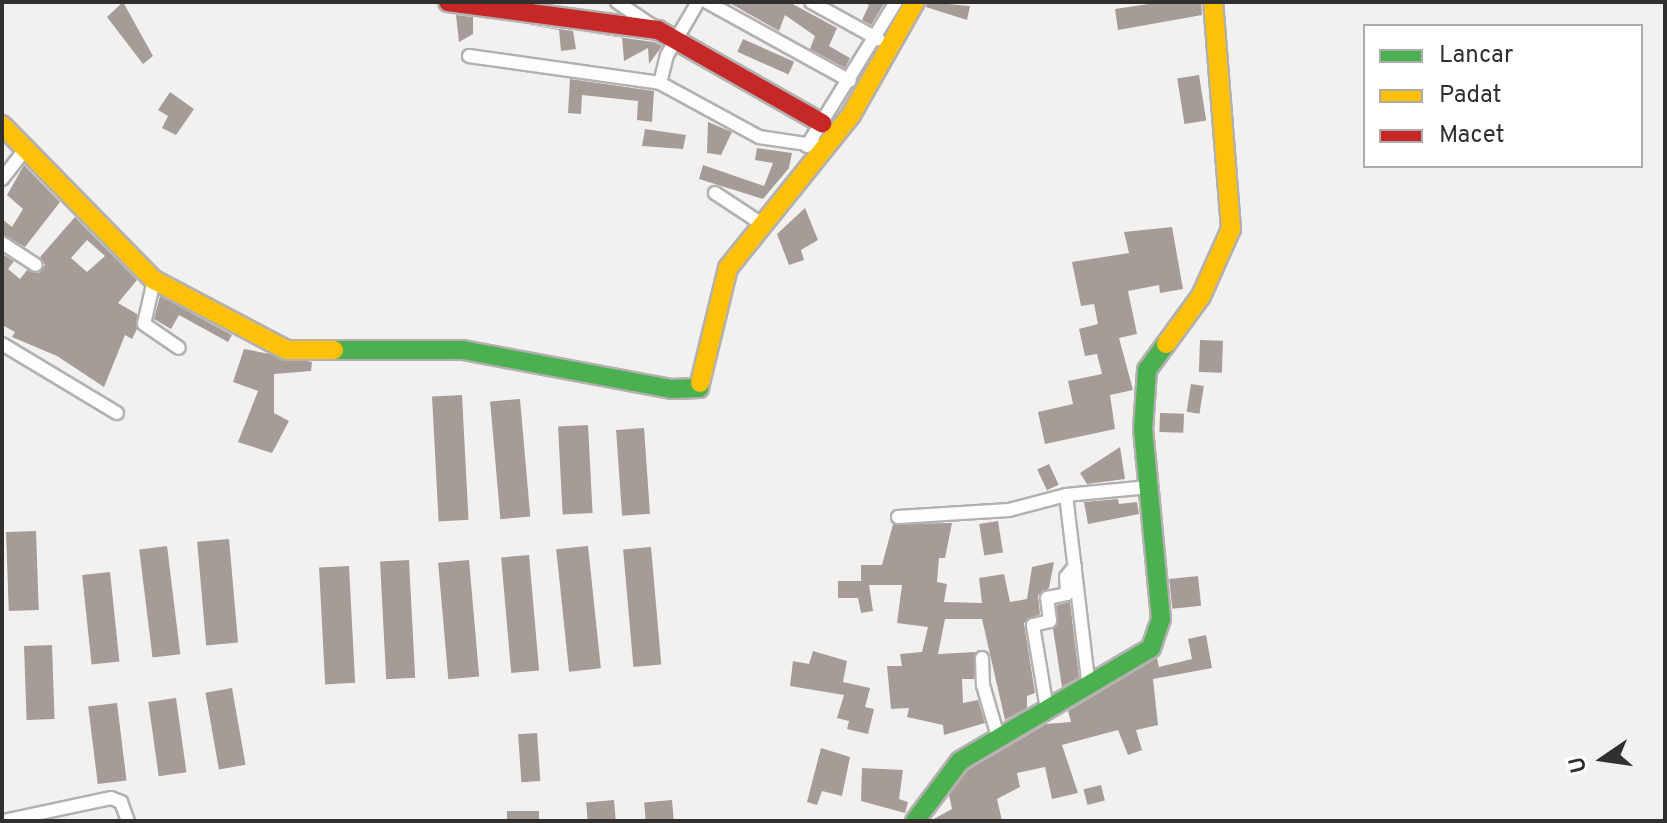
<!DOCTYPE html>
<style>
body{margin:0}
#map{position:relative;width:1667px;height:823px;overflow:hidden;background:#f3f1f0;font-family:Overpass,sans-serif}
div>[style]{position:absolute}
.building>*{inset:0;background:#a59c97;transform-origin:0 0}
.roads{filter:drop-shadow(2px 0 #b3b1b0) drop-shadow(-2px 0 #b3b1b0) drop-shadow(0 2px #b3b1b0) drop-shadow(0 -2px #b3b1b0)}
.street>*{height:12px;margin:-6px;padding:0 6px;transform-origin:6px;border-radius:6px;background:#fdfdfd}
.fast>*{height:18px;margin:-9px;padding:0 9px;transform-origin:9px;border-radius:9px;background:#4caf50}
.slow>*{height:18px;margin:-9px;padding:0 9px;transform-origin:9px;border-radius:9px;background:#ffc107}
.jam>*{height:18px;margin:-9px;padding:0 9px;transform-origin:9px;border-radius:9px;background:#c62828}
span{translate:-50% -50%;white-space:nowrap;text-align:center;line-height:1.15;-webkit-text-stroke:8px #fff;paint-order:stroke}
.frame{position:absolute;inset:0;border:4px solid #31302f;pointer-events:none}
.legend{position:absolute;left:1363px;top:24px;width:280px;height:144px;box-sizing:border-box;background:#fff;border:2px solid #adacac;margin:0;padding:10px 14px;list-style:none;font-size:24px;color:#31302f}
.legend li{display:flex;align-items:center;gap:16px;height:40px}
.legend b{width:40px;border:2px solid #adacac}
.north{position:absolute;left:1563px;top:719px;width:80px;height:80px;-webkit-text-stroke:6px #fff;paint-order:stroke;rotate:257deg;font-size:22px;font-weight:700;line-height:32px;text-align:center;color:#31302f}
.north::after{content:'';display:block;margin:auto;width:28px;height:36px;background:#31302f;clip-path:polygon(50% 0,100% 100%,50% 72%,0 100%)}
</style>
<div id="map">
<div class="building">
<div style="clip-path:polygon(123px 2px,153px 56px,143px 64px,107px 17px)"></div>
<div style="clip-path:polygon(728px 2px,789px 2px,837px 28px,829px 46px,850px 58px,845px 68px,810px 49px,815px 36px,785px 15px,779px 31px)"></div>
<div style="clip-path:polygon(864px 2px,885px 2px,871px 25px,862px 20px,869px 5px)"></div>
<div style="clip-path:polygon(927px 2px,970px 6px,967px 20px,926px 7px)"></div>
<div style="clip-path:polygon(1162px 2px,1201px 2px,1202px 15px,1118px 30px,1115px 9px)"></div>
<div style="clip-path:polygon(456px 15px,473px 17px,473px 34px,459px 42px)"></div>
<div style="clip-path:polygon(522px 24px,654px 42px,662px 46px,649px 64px,648px 48px,624px 61px,622px 37px,573px 31px,576px 49px,561px 51px,559px 30px)"></div>
<div style="left:743px;top:39px;width:56px;height:14px;rotate:24deg"></div>
<div style="left:1199px;top:75px;width:46px;height:22px;rotate:81deg"></div>
<div style="clip-path:polygon(570px 79px,654px 91px,652px 122px,637px 120px,638px 101px,582px 95px,581px 114px,568px 113px)"></div>
<div style="clip-path:polygon(170px 92px,194px 109px,176px 135px,162px 128px,168px 116px,158px 110px)"></div>
<div style="clip-path:polygon(708px 122px,732px 132px,721px 155px,707px 153px)"></div>
<div style="clip-path:polygon(645px 129px,686px 135px,683px 149px,642px 146px)"></div>
<div style="clip-path:polygon(757px 148px,792px 153px,789px 168px,763px 199px,699px 179px,703px 165px,764px 186px,773px 163px,755px 160px)"></div>
<div style="clip-path:polygon(24px 165px,60px 202px,25px 247px,2px 234px,2px 219px,12px 227px,23px 209px,7px 195px)"></div>
<div style="clip-path:polygon(805px 208px,818px 240px,801px 250px,804px 260px,789px 265px,777px 234px)"></div>
<div style="clip-path:polygon(evenodd,75px 217px,137px 280px,118px 303px,137px 314px,137px 329px,132px 339px,125px 335px,104px 387px,57px 356px,12px 337px,15px 332px,2px 325px,2px 254px,14px 261px,8px 269px,20px 279px,27px 270px,39px 273px,45px 265px,40px 257px,75px 217px,87px 240px,105px 256px,87px 272px,71px 258px,87px 240px)"></div>
<div style="clip-path:polygon(1172px 227px,1183px 289px,1160px 293px,1159px 285px,1128px 291px,1137px 334px,1119px 338px,1133px 390px,1110px 395px,1115px 429px,1045px 444px,1038px 412px,1073px 404px,1068px 381px,1102px 374px,1097px 354px,1085px 356px,1079px 329px,1098px 324px,1094px 304px,1081px 306px,1072px 262px,1129px 253px,1124px 232px)"></div>
<div style="clip-path:polygon(160px 296px,232px 335px,228px 342px,179px 315px,171px 329px,154px 319px)"></div>
<div style="left:1200px;top:340px;width:23px;height:32px;rotate:2deg"></div>
<div style="clip-path:polygon(244px 349px,312px 362px,311px 371px,274px 374px,274px 413px,289px 421px,272px 453px,238px 442px,258px 391px,233px 382px)"></div>
<div style="left:1191px;top:384px;width:13px;height:28px;rotate:9deg"></div>
<div style="left:462px;top:395px;width:125px;height:30px;rotate:87deg"></div>
<div style="left:520px;top:399px;width:118px;height:30px;rotate:85deg"></div>
<div style="left:1160px;top:413px;width:24px;height:19px;rotate:2deg"></div>
<div style="left:588px;top:425px;width:88px;height:30px;rotate:87deg"></div>
<div style="left:644px;top:428px;width:86px;height:28px;rotate:86deg"></div>
<div style="clip-path:polygon(1120px 447px,1125px 479px,1087px 484px,1080px 473px)"></div>
<div style="left:1049px;top:464px;width:23px;height:13px;rotate:65deg"></div>
<div style="clip-path:polygon(1118px 499px,1119px 504px,1137px 502px,1139px 514px,1088px 524px,1084px 502px)"></div>
<div style="left:998px;top:521px;width:32px;height:19px;rotate:81deg"></div>
<div style="clip-path:polygon(952px 523px,945px 558px,939px 558px,937px 582px,947px 584px,944px 602px,982px 603px,979px 578px,1004px 574px,1010px 602px,1027px 599px,1032px 567px,1054px 562px,1049px 588px,1038px 595px,1040px 614px,1024px 623px,1035px 693px,1027px 696px,1027px 708px,1005px 720px,982px 619px,945px 619px,938px 654px,976px 652px,974px 679px,962px 679px,963px 703px,978px 700px,985px 723px,944px 735px,943px 725px,907px 717px,909px 708px,891px 709px,887px 666px,902px 666px,900px 654px,922px 652px,928px 627px,897px 623px,902px 585px,869px 585px,873px 611px,861px 613px,858px 598px,838px 598px,838px 581px,861px 581px,861px 565px,882px 565px,893px 524px)"></div>
<div style="left:36px;top:531px;width:79px;height:30px;rotate:88deg"></div>
<div style="left:229px;top:539px;width:104px;height:32px;rotate:85deg"></div>
<div style="left:167px;top:546px;width:109px;height:28px;rotate:83deg"></div>
<div style="left:588px;top:546px;width:123px;height:32px;rotate:84deg"></div>
<div style="left:651px;top:547px;width:118px;height:28px;rotate:85deg"></div>
<div style="left:529px;top:555px;width:116px;height:28px;rotate:85deg"></div>
<div style="left:409px;top:560px;width:118px;height:29px;rotate:87deg"></div>
<div style="left:469px;top:560px;width:117px;height:31px;rotate:85deg"></div>
<div style="left:349px;top:566px;width:117px;height:30px;rotate:87deg"></div>
<div style="left:110px;top:572px;width:90px;height:28px;rotate:84deg"></div>
<div style="left:1198px;top:576px;width:30px;height:29px;rotate:84deg"></div>
<div style="clip-path:polygon(1070px 602px,1079px 677px,1062px 687px,1053px 629px,1057px 605px)"></div>
<div style="clip-path:polygon(1206px 635px,1212px 668px,1153px 679px,1158px 725px,1136px 730px,1142px 750px,1128px 755px,1118px 730px,1073px 742px,1062px 745px,1078px 793px,1052px 799px,1045px 767px,1017px 773px,1020px 787px,997px 799px,1002px 821px,930px 821px,952px 809px,949px 795px,968px 770px,1046px 724px,1071px 722px,1068px 711px,1157px 658px,1159px 667px,1192px 659px,1188px 639px)"></div>
<div style="left:52px;top:645px;width:74px;height:28px;rotate:88deg"></div>
<div style="clip-path:polygon(813px 651px,847px 661px,843px 682px,870px 688px,865px 707px,874px 709px,868px 734px,847px 729px,849px 721px,837px 718px,844px 695px,790px 686px,793px 661px,809px 664px)"></div>
<div style="left:232px;top:688px;width:78px;height:27px;rotate:80deg"></div>
<div style="left:176px;top:698px;width:75px;height:28px;rotate:82deg"></div>
<div style="left:117px;top:703px;width:78px;height:29px;rotate:83deg"></div>
<div style="left:537px;top:733px;width:48px;height:19px;rotate:86deg"></div>
<div style="clip-path:polygon(821px 748px,850px 757px,842px 796px,822px 791px,817px 805px,807px 802px)"></div>
<div style="clip-path:polygon(862px 768px,903px 770px,899px 799px,908px 802px,905px 813px,861px 801px)"></div>
<div style="left:1101px;top:785px;width:16px;height:18px;rotate:76deg"></div>
<div style="left:614px;top:800px;width:21px;height:28px;rotate:85deg"></div>
<div style="left:672px;top:800px;width:21px;height:28px;rotate:85deg"></div>
<div style="left:539px;top:811px;width:10px;height:32px;rotate:90deg"></div>
</div>
<div class="roads">
<div class="street">
<div style="left:617px;top:2px;width:45px;rotate:34deg"></div>
<div style="left:698px;top:2px;width:61px;rotate:120.3deg"></div>
<div style="left:667px;top:55px;width:29px;rotate:104deg"></div>
<div style="left:660px;top:83px;width:113px;rotate:28.6deg"></div>
<div style="left:759px;top:137px;width:69px;rotate:8.4deg"></div>
<div style="left:707px;top:2px;width:163px;rotate:28.9deg"></div>
<div style="left:811px;top:2px;width:77px;rotate:28.9deg"></div>
<div style="left:469px;top:56px;width:193px;rotate:8deg"></div>
<div style="left:807px;top:146px;width:169px;rotate:-58.3deg"></div>
<div style="left:2px;top:179px;width:41px;rotate:-52deg"></div>
<div style="left:715px;top:193px;width:53px;rotate:33.4deg"></div>
<div style="left:2px;top:243px;width:40px;rotate:32.9deg"></div>
<div style="left:154px;top:280px;width:45px;rotate:102.8deg"></div>
<div style="left:144px;top:324px;width:42px;rotate:34.4deg"></div>
<div style="left:2px;top:344px;width:134px;rotate:31deg"></div>
<div style="left:898px;top:517px;width:111px;rotate:-3.6deg"></div>
<div style="left:1009px;top:510px;width:59px;rotate:-14.7deg"></div>
<div style="left:982px;top:658px;width:27px;rotate:88deg"></div>
<div style="left:983px;top:685px;width:57px;rotate:73.8deg"></div>
<div style="left:1089px;top:688px;width:194px;rotate:-96.8deg"></div>
<div style="left:1066px;top:495px;width:83px;rotate:-5.5deg"></div>
<div style="left:1047px;top:709px;width:85px;rotate:-99.5deg"></div>
<div style="left:1033px;top:625px;width:17px;rotate:-13deg"></div>
<div style="left:1050px;top:621px;width:23px;rotate:-97deg"></div>
<div style="left:1047px;top:598px;width:20px;rotate:-11deg"></div>
<div style="left:1067px;top:594px;width:17px;rotate:-93deg"></div>
<div style="left:1066px;top:577px;width:14px;rotate:-51deg"></div>
<div style="left:3px;top:821px;width:110px;rotate:-12deg"></div>
<div style="left:111px;top:798px;width:11px;rotate:22deg"></div>
<div style="left:121px;top:802px;width:20px;rotate:70deg"></div>
</div>
<div class="fast">
<div style="left:334px;top:350px;width:129px"></div>
<div style="left:463px;top:350px;width:212px;rotate:10.6deg"></div>
<div style="left:671px;top:389px;width:28px;rotate:-2deg"></div>
<div style="left:699px;top:388px;width:5px;rotate:-79deg"></div>
<div style="left:915px;top:821px;width:75px;rotate:-53.1deg"></div>
<div style="left:960px;top:761px;width:222px;rotate:-30.6deg"></div>
<div style="left:1151px;top:648px;width:31px;rotate:-71deg"></div>
<div style="left:1161px;top:619px;width:190px;rotate:-95.4deg"></div>
<div style="left:1143px;top:430px;width:60px;rotate:-86.2deg"></div>
<div style="left:1147px;top:370px;width:32px;rotate:-54deg"></div>
</div>
<div class="slow">
<div style="left:2px;top:125px;width:217px;rotate:45.6deg"></div>
<div style="left:154px;top:280px;width:150px;rotate:27.8deg"></div>
<div style="left:287px;top:350px;width:47px"></div>
<div style="left:1166px;top:344px;width:59px;rotate:-53.9deg"></div>
<div style="left:1201px;top:296px;width:73px;rotate:-65.9deg"></div>
<div style="left:1231px;top:229px;width:228px;rotate:-94.5deg"></div>
<div style="left:700px;top:383px;width:118px;rotate:-76.3deg"></div>
<div style="left:728px;top:268px;width:196px;rotate:-51.2deg"></div>
<div style="left:851px;top:115px;width:130px;rotate:-60.5deg"></div>
</div>
<div class="jam">
<div style="left:448px;top:2px;width:212px;rotate:7.6deg"></div>
<div style="left:658px;top:30px;width:189px;rotate:29.6deg"></div>
</div>
</div>
<div class="frame"></div>
<ul class="legend">
<li><b style="height:10px;background:#4caf50"></b>Lancar</li>
<li><b style="height:10px;background:#ffc107"></b>Padat</li>
<li><b style="height:10px;background:#c62828"></b>Macet</li>
</ul>
<div class="north">U</div>
</div>
